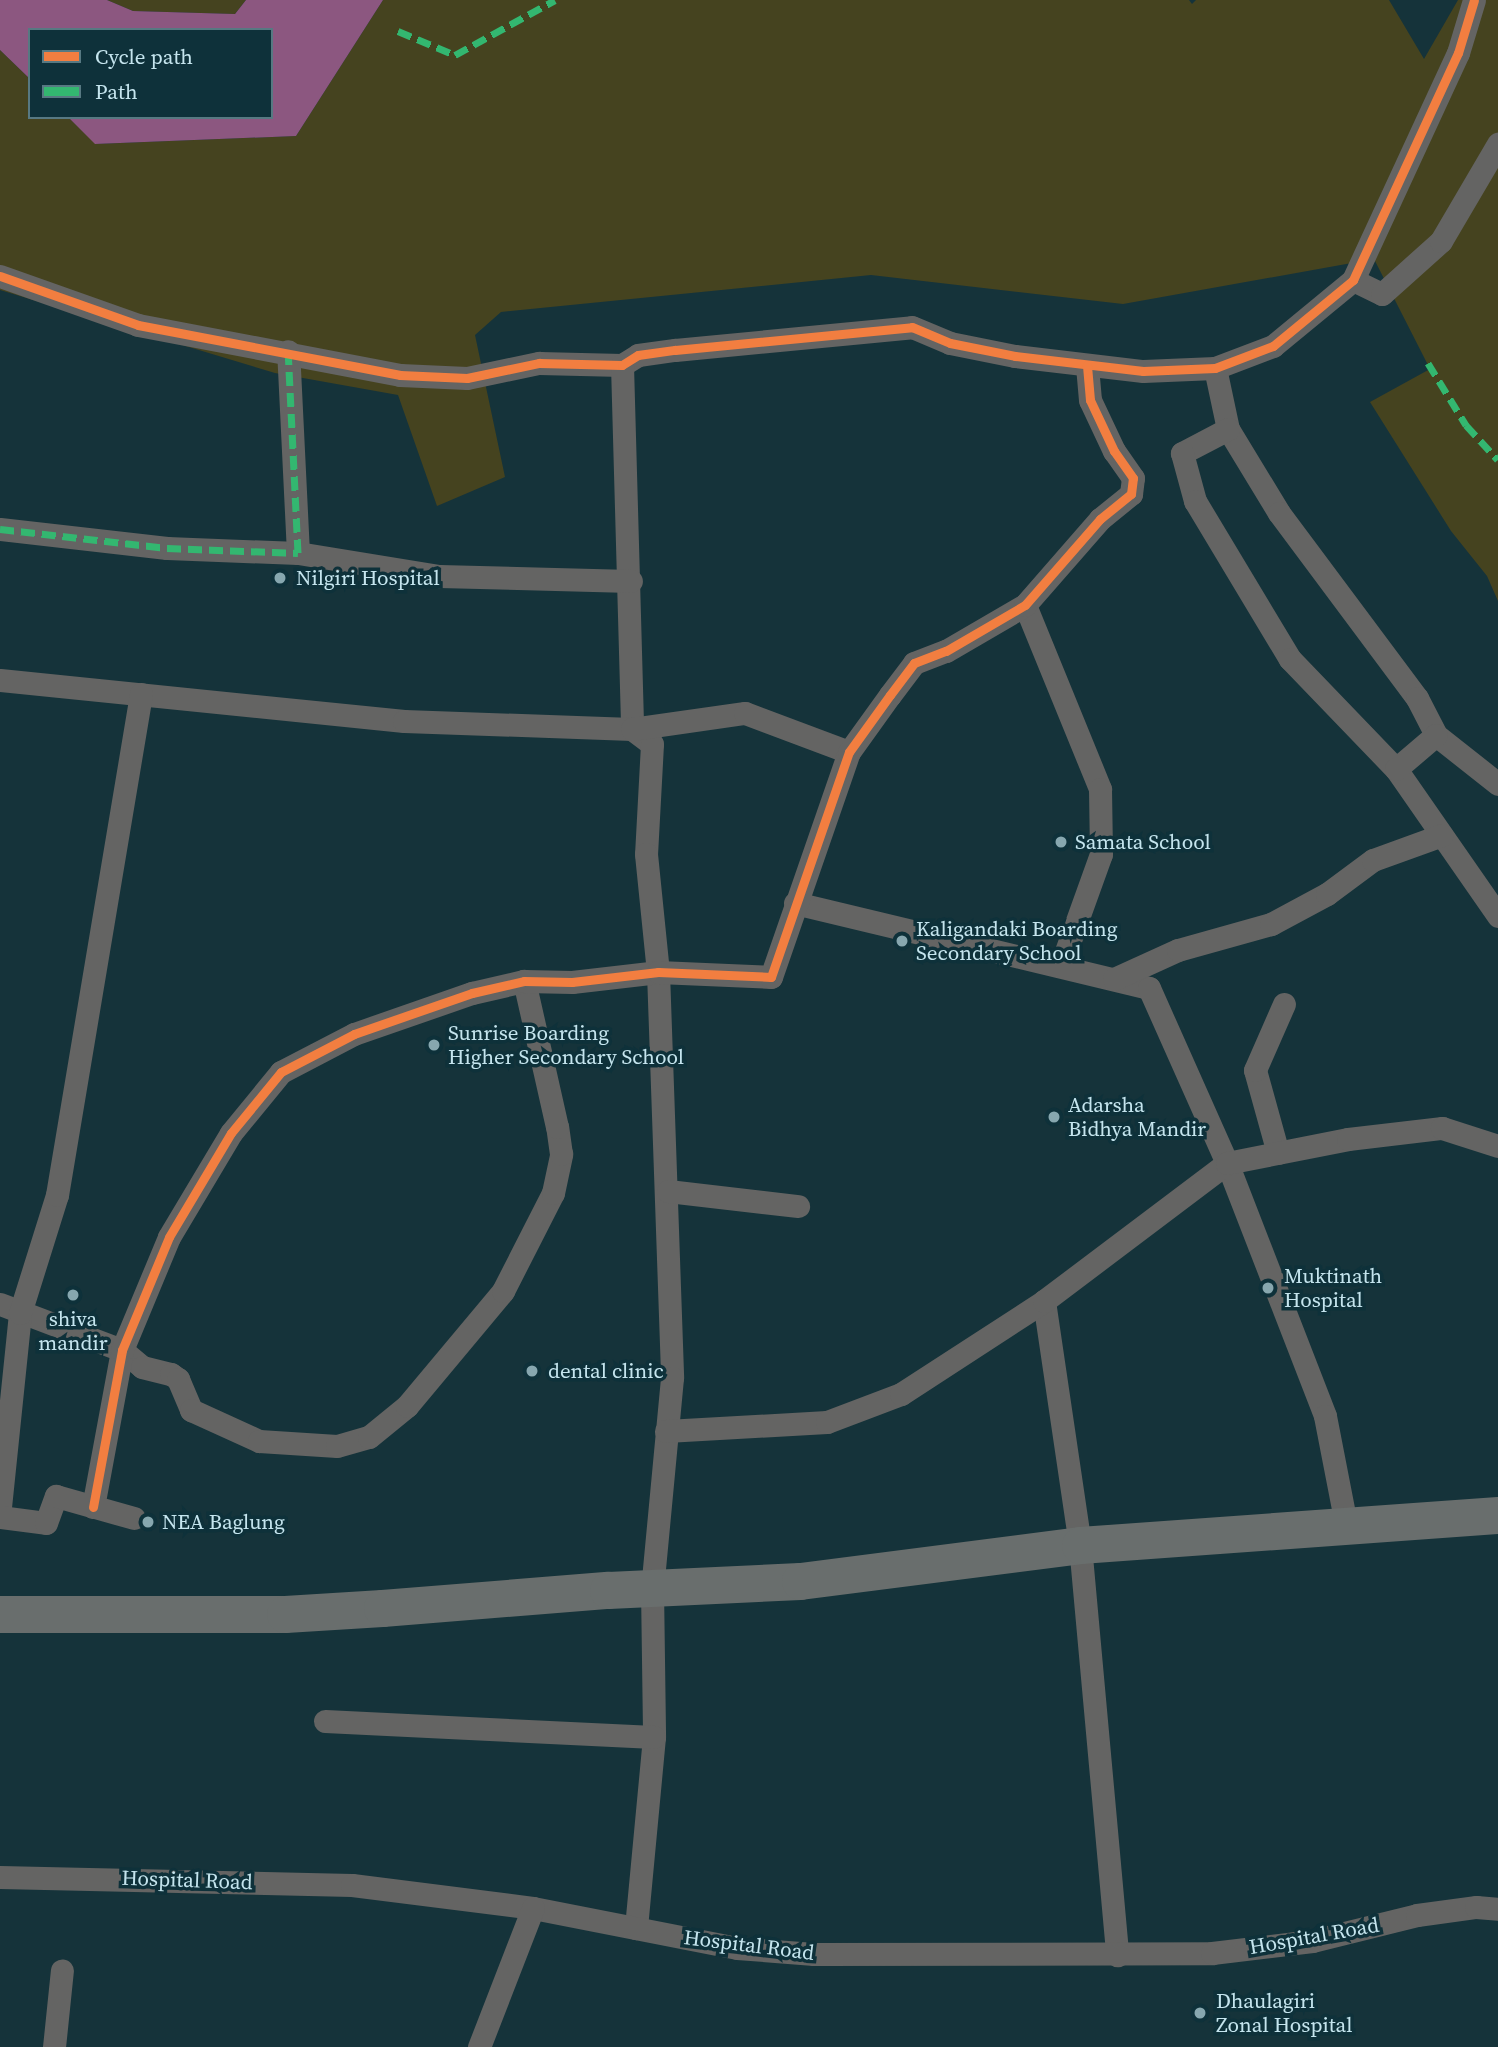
<!DOCTYPE html>
<style>
body{margin:0}
#map{position:relative;width:1498px;height:2047px;overflow:hidden;background:#15333a;font-family:"Source Serif 4",serif}
div>[style]{position:absolute}
.green>*{inset:0;background:#45431f}
.water>*{inset:0;background:#8c5780}
.street>*{height:23px;margin:-11.5px;padding:0 11.5px;transform-origin:11.5px;border-radius:11.5px;background:#646463}
.primary>*{height:37px;margin:-18.5px;padding:0 18.5px;transform-origin:18.5px;border-radius:18.5px;background:#696e6d}
.quiet>*{height:7px;margin-top:-3.5px;transform-origin:0;background:repeating-linear-gradient(90deg,#33b770 0 14px,transparent 0 21px)}
.cycleway>*{height:9px;margin:-4.5px;padding:0 4.5px;transform-origin:4.5px;border-radius:4.5px;background:#f27e40}
.dots>*{width:19px;height:19px;translate:-50% -50%;box-sizing:border-box;border:4px solid #0e313a;border-radius:50%}
span{translate:-50% -50%;white-space:nowrap;text-align:center;line-height:1.15;-webkit-text-stroke:7px #0e313a;paint-order:stroke}
.poi-label{font-size:21px;color:#c5e5ee}
.left{translate:0 -50%;text-align:left}
.street-label{font-size:21px;color:#c5e5ee}
.legend{position:absolute;left:28px;top:28px;width:245px;height:91px;box-sizing:border-box;background:#0e313a;border:2px solid #577982;margin:0;padding:9px 12px;list-style:none;font-size:21px;color:#c5e5ee}
.legend li{display:flex;align-items:center;gap:14px;height:35px}
.legend b{width:35px;border:2px solid #577982}
</style>
<div id="map">
<div class="green">
<div style="clip-path:polygon(107px 0,246px 0,235px 14px,133px 11px)"></div>
<div style="clip-path:polygon(383px 0,1189px 0,1192px 4px,1196px 0,1389px 0,1424px 59px,1458px 0,1498px 0,1498px 601px,1487px 576px,1451px 531px,1370px 402px,1430px 369px,1374px 259px,1123px 304px,871px 275px,501px 312px,475px 335px,505px 477px,437px 506px,398px 395px,275px 373px,0 290px,0 50px,30px 79px,30px 117px,68px 117px,96px 144px,296px 136px)"></div>
</div>
<div class="water">
<div style="clip-path:polygon(0 0,107px 0,133px 11px,235px 14px,246px 0,383px 0,296px 136px,95px 144px,68px 117px,271px 117px,271px 30px,30px 30px,30px 79px,0 50px)"></div>
</div>
<div class="street">
<div style="left:0;top:276px;width:146px;rotate:19.5deg"></div>
<div style="left:138px;top:325px;width:267px;rotate:10.8deg"></div>
<div style="left:400px;top:375px;width:67px;rotate:2.6deg"></div>
<div style="left:467px;top:378px;width:74px;rotate:-11.8deg"></div>
<div style="left:539px;top:363px;width:83px;rotate:1.4deg"></div>
<div style="left:622px;top:365px;width:19px;rotate:-32deg"></div>
<div style="left:638px;top:355px;width:37px;rotate:-8deg"></div>
<div style="left:675px;top:350px;width:238px;rotate:-5.5deg"></div>
<div style="left:912px;top:327px;width:41px;rotate:22.8deg"></div>
<div style="left:950px;top:343px;width:66px;rotate:11.3deg"></div>
<div style="left:1015px;top:356px;width:129px;rotate:6.7deg"></div>
<div style="left:1143px;top:371px;width:72px;rotate:-2.4deg"></div>
<div style="left:1215px;top:368px;width:62px;rotate:-20.8deg"></div>
<div style="left:1273px;top:346px;width:104px;rotate:-39.5deg"></div>
<div style="left:1353px;top:280px;width:250px;rotate:-65.2deg"></div>
<div style="left:1458px;top:53px;width:55px;rotate:-73.2deg"></div>
<div style="left:1353px;top:280px;width:32px;rotate:26deg"></div>
<div style="left:1382px;top:294px;width:79px;rotate:-41.9deg"></div>
<div style="left:1441px;top:241px;width:113px;rotate:-59.6deg"></div>
<div style="left:622px;top:365px;width:364px;rotate:88.4deg"></div>
<div style="left:632px;top:729px;width:25px;rotate:37deg"></div>
<div style="left:652px;top:744px;width:110px;rotate:93.1deg"></div>
<div style="left:646px;top:854px;width:119px;rotate:84.2deg"></div>
<div style="left:658px;top:972px;width:406px;rotate:88deg"></div>
<div style="left:672px;top:1378px;width:211px;rotate:95.4deg"></div>
<div style="left:652px;top:1588px;width:149px;rotate:89.2deg"></div>
<div style="left:654px;top:1737px;width:192px;rotate:95.4deg"></div>
<div style="left:1215px;top:368px;width:62px;rotate:78deg"></div>
<div style="left:1228px;top:429px;width:98px;rotate:58.7deg"></div>
<div style="left:1279px;top:513px;width:231px;rotate:53.3deg"></div>
<div style="left:1417px;top:698px;width:42px;rotate:62.8deg"></div>
<div style="left:1436px;top:735px;width:79px;rotate:38.3deg"></div>
<div style="left:1228px;top:429px;width:52px;rotate:152.4deg"></div>
<div style="left:1182px;top:453px;width:50px;rotate:74.8deg"></div>
<div style="left:1195px;top:501px;width:184px;rotate:59deg"></div>
<div style="left:1290px;top:659px;width:153px;rotate:46.1deg"></div>
<div style="left:1396px;top:769px;width:179px;rotate:55.2deg"></div>
<div style="left:0;top:529px;width:168px;rotate:6.5deg"></div>
<div style="left:167px;top:548px;width:131px;rotate:2.2deg"></div>
<div style="left:298px;top:553px;width:202px;rotate:-92.8deg"></div>
<div style="left:298px;top:553px;width:143px;rotate:9.3deg"></div>
<div style="left:439px;top:576px;width:192px;rotate:1.5deg"></div>
<div style="left:1025px;top:605px;width:199px;rotate:67.8deg"></div>
<div style="left:1100px;top:789px;width:65px;rotate:89.1deg"></div>
<div style="left:1101px;top:854px;width:118px;rotate:109.8deg"></div>
<div style="left:0;top:680px;width:406px;rotate:5.8deg"></div>
<div style="left:404px;top:721px;width:228px;rotate:2deg"></div>
<div style="left:632px;top:729px;width:114px;rotate:-8.1deg"></div>
<div style="left:745px;top:713px;width:111px;rotate:20.6deg"></div>
<div style="left:1396px;top:769px;width:52px;rotate:-40.4deg"></div>
<div style="left:795px;top:903px;width:364px;rotate:13.5deg"></div>
<div style="left:1149px;top:988px;width:192px;rotate:66deg"></div>
<div style="left:1227px;top:1163px;width:271px;rotate:68.8deg"></div>
<div style="left:1325px;top:1416px;width:110px;rotate:79deg"></div>
<div style="left:1114px;top:979px;width:70px;rotate:-24.4deg"></div>
<div style="left:1178px;top:950px;width:97px;rotate:-15.6deg"></div>
<div style="left:1271px;top:924px;width:64px;rotate:-28.2deg"></div>
<div style="left:1327px;top:894px;width:57px;rotate:-36.5deg"></div>
<div style="left:1373px;top:860px;width:73px;rotate:-19.9deg"></div>
<div style="left:1278px;top:1153px;width:86px;rotate:-105.5deg"></div>
<div style="left:1255px;top:1070px;width:72px;rotate:-66.3deg"></div>
<div style="left:668px;top:1191px;width:131px;rotate:6.6deg"></div>
<div style="left:1044px;top:1301px;width:247px;rotate:81.6deg"></div>
<div style="left:1080px;top:1545px;width:412px;rotate:84.8deg"></div>
<div style="left:0;top:1304px;width:130px;rotate:20.7deg"></div>
<div style="left:122px;top:1350px;width:26px;rotate:40deg"></div>
<div style="left:142px;top:1367px;width:30px;rotate:14deg"></div>
<div style="left:171px;top:1374px;width:9px;rotate:36deg"></div>
<div style="left:178px;top:1379px;width:34px;rotate:67deg"></div>
<div style="left:191px;top:1410px;width:75px;rotate:24.5deg"></div>
<div style="left:259px;top:1441px;width:78px;rotate:3.7deg"></div>
<div style="left:337px;top:1446px;width:33px;rotate:-16deg"></div>
<div style="left:369px;top:1437px;width:49px;rotate:-39.2deg"></div>
<div style="left:407px;top:1406px;width:150px;rotate:-50.1deg"></div>
<div style="left:503px;top:1291px;width:110px;rotate:-63deg"></div>
<div style="left:553px;top:1193px;width:40px;rotate:-78deg"></div>
<div style="left:561px;top:1154px;width:27px;rotate:-98deg"></div>
<div style="left:557px;top:1127px;width:150px;rotate:-102.7deg"></div>
<div style="left:666px;top:1431px;width:161px;rotate:-3.2deg"></div>
<div style="left:827px;top:1422px;width:79px;rotate:-20.7deg"></div>
<div style="left:901px;top:1394px;width:171px;rotate:-33deg"></div>
<div style="left:1044px;top:1301px;width:229px;rotate:-37deg"></div>
<div style="left:1227px;top:1163px;width:123px;rotate:-11.2deg"></div>
<div style="left:1348px;top:1139px;width:95px;rotate:-6.7deg"></div>
<div style="left:1442px;top:1128px;width:59px;rotate:17.8deg"></div>
<div style="left:0;top:1507px;width:195px;rotate:-84.1deg"></div>
<div style="left:20px;top:1313px;width:124px;rotate:-72.6deg"></div>
<div style="left:57px;top:1195px;width:508px;rotate:-80.48deg"></div>
<div style="left:93px;top:1507px;width:160px;rotate:-79.5deg"></div>
<div style="left:122px;top:1350px;width:122px;rotate:-67.4deg"></div>
<div style="left:169px;top:1237px;width:121px;rotate:-59.2deg"></div>
<div style="left:231px;top:1133px;width:79px;rotate:-50.7deg"></div>
<div style="left:281px;top:1072px;width:82px;rotate:-27.5deg"></div>
<div style="left:354px;top:1034px;width:125px;rotate:-19.2deg"></div>
<div style="left:472px;top:993px;width:53px;rotate:-13deg"></div>
<div style="left:524px;top:981px;width:48px;rotate:1.2deg"></div>
<div style="left:572px;top:982px;width:87px;rotate:-6.6deg"></div>
<div style="left:658px;top:972px;width:113px;rotate:2.5deg"></div>
<div style="left:771px;top:977px;width:238px;rotate:-70.9deg"></div>
<div style="left:849px;top:752px;width:70px;rotate:-54.3deg"></div>
<div style="left:890px;top:695px;width:40px;rotate:-53deg"></div>
<div style="left:914px;top:663px;width:34px;rotate:-21deg"></div>
<div style="left:946px;top:651px;width:91px;rotate:-30.2deg"></div>
<div style="left:1025px;top:605px;width:114px;rotate:-48.9deg"></div>
<div style="left:1100px;top:519px;width:40px;rotate:-39deg"></div>
<div style="left:1131px;top:494px;width:16px;rotate:-83deg"></div>
<div style="left:1133px;top:478px;width:33px;rotate:-125deg"></div>
<div style="left:1114px;top:451px;width:56px;rotate:-115.2deg"></div>
<div style="left:1090px;top:400px;width:35px;rotate:-95deg"></div>
<div style="left:0;top:1517px;width:46px;rotate:7.4deg"></div>
<div style="left:46px;top:1523px;width:29px;rotate:-70deg"></div>
<div style="left:56px;top:1496px;width:81px;rotate:15.8deg"></div>
<div style="left:325px;top:1721px;width:329px;rotate:2.8deg"></div>
<div style="left:0;top:1877px;width:352px;rotate:1.3deg"></div>
<div style="left:352px;top:1885px;width:182px;rotate:7.2deg"></div>
<div style="left:533px;top:1908px;width:208px;rotate:11.1deg"></div>
<div style="left:737px;top:1948px;width:77px;rotate:4.5deg"></div>
<div style="left:814px;top:1954px;width:398px;rotate:-0.1deg"></div>
<div style="left:1212px;top:1953px;width:101px;rotate:-6.8deg"></div>
<div style="left:1312px;top:1941px;width:108px;rotate:-13.9deg"></div>
<div style="left:1417px;top:1915px;width:60px;rotate:-7.7deg"></div>
<div style="left:1476px;top:1907px;width:22px;rotate:5deg"></div>
<div style="left:54px;top:2047px;width:77px;rotate:-84.1deg"></div>
<div style="left:479px;top:2047px;width:149px;rotate:-68.8deg"></div>
</div>
<div class="primary">
<div style="left:0;top:1614px;width:285px"></div>
<div style="left:285px;top:1614px;width:97px;rotate:-3.5deg"></div>
<div style="left:382px;top:1608px;width:227px;rotate:-4.6deg"></div>
<div style="left:608px;top:1590px;width:192px;rotate:-2.7deg"></div>
<div style="left:800px;top:1581px;width:282px;rotate:-7.3deg"></div>
<div style="left:1080px;top:1545px;width:419px;rotate:-4.1deg"></div>
</div>
<div class="quiet">
<div style="left:398px;top:31px;width:62px;rotate:22.8deg"></div>
<div style="left:455px;top:55px;width:114px;rotate:-28.8deg"></div>
<div style="left:1428px;top:363px;width:73px;rotate:58.5deg"></div>
<div style="left:1466px;top:425px;width:47px;rotate:47.6deg"></div>
<div style="left:0;top:529px;width:168px;rotate:6.5deg"></div>
<div style="left:167px;top:548px;width:131px;rotate:2.2deg"></div>
<div style="left:298px;top:553px;width:202px;rotate:-92.8deg"></div>
</div>
<div class="cycleway">
<div style="left:0;top:276px;width:146px;rotate:19.5deg"></div>
<div style="left:138px;top:325px;width:267px;rotate:10.8deg"></div>
<div style="left:400px;top:375px;width:67px;rotate:2.6deg"></div>
<div style="left:467px;top:378px;width:74px;rotate:-11.8deg"></div>
<div style="left:539px;top:363px;width:83px;rotate:1.4deg"></div>
<div style="left:622px;top:365px;width:19px;rotate:-32deg"></div>
<div style="left:638px;top:355px;width:37px;rotate:-8deg"></div>
<div style="left:675px;top:350px;width:238px;rotate:-5.5deg"></div>
<div style="left:912px;top:327px;width:41px;rotate:22.8deg"></div>
<div style="left:950px;top:343px;width:66px;rotate:11.3deg"></div>
<div style="left:1015px;top:356px;width:129px;rotate:6.7deg"></div>
<div style="left:1143px;top:371px;width:72px;rotate:-2.4deg"></div>
<div style="left:1215px;top:368px;width:62px;rotate:-20.8deg"></div>
<div style="left:1273px;top:346px;width:104px;rotate:-39.5deg"></div>
<div style="left:1353px;top:280px;width:250px;rotate:-65.2deg"></div>
<div style="left:1458px;top:53px;width:55px;rotate:-73.2deg"></div>
<div style="left:93px;top:1507px;width:160px;rotate:-79.5deg"></div>
<div style="left:122px;top:1350px;width:122px;rotate:-67.4deg"></div>
<div style="left:169px;top:1237px;width:121px;rotate:-59.2deg"></div>
<div style="left:231px;top:1133px;width:79px;rotate:-50.7deg"></div>
<div style="left:281px;top:1072px;width:82px;rotate:-27.5deg"></div>
<div style="left:354px;top:1034px;width:125px;rotate:-19.2deg"></div>
<div style="left:472px;top:993px;width:53px;rotate:-13deg"></div>
<div style="left:524px;top:981px;width:48px;rotate:1.2deg"></div>
<div style="left:572px;top:982px;width:87px;rotate:-6.6deg"></div>
<div style="left:658px;top:972px;width:113px;rotate:2.5deg"></div>
<div style="left:771px;top:977px;width:238px;rotate:-70.9deg"></div>
<div style="left:849px;top:752px;width:70px;rotate:-54.3deg"></div>
<div style="left:890px;top:695px;width:40px;rotate:-53deg"></div>
<div style="left:914px;top:663px;width:34px;rotate:-21deg"></div>
<div style="left:946px;top:651px;width:91px;rotate:-30.2deg"></div>
<div style="left:1025px;top:605px;width:114px;rotate:-48.9deg"></div>
<div style="left:1100px;top:519px;width:40px;rotate:-39deg"></div>
<div style="left:1131px;top:494px;width:16px;rotate:-83deg"></div>
<div style="left:1133px;top:478px;width:33px;rotate:-125deg"></div>
<div style="left:1114px;top:451px;width:56px;rotate:-115.2deg"></div>
<div style="left:1090px;top:400px;width:35px;rotate:-95deg"></div>
</div>
<div class="dots">
<div style="left:280px;top:578px;background:#87a7af"></div>
<div style="left:1061px;top:842px;background:#87a7af"></div>
<div style="left:902px;top:941px;background:#87a7af"></div>
<div style="left:434px;top:1045px;background:#87a7af"></div>
<div style="left:1054px;top:1117px;background:#87a7af"></div>
<div style="left:1268px;top:1288px;background:#87a7af"></div>
<div style="left:73px;top:1295px;background:#87a7af"></div>
<div style="left:532px;top:1371px;background:#87a7af"></div>
<div style="left:148px;top:1522px;background:#87a7af"></div>
<div style="left:1200px;top:2013px;background:#87a7af"></div>
</div>
<div class="poi-label">
<span class="left" style="left:296px;top:578px">Nilgiri Hospital</span>
<span class="left" style="left:1075px;top:842px">Samata School</span>
<span class="left" style="left:916px;top:941px">Kaligandaki Boarding<br>Secondary School</span>
<span class="left" style="left:448px;top:1045px">Sunrise Boarding<br>Higher Secondary School</span>
<span class="left" style="left:1068px;top:1117px">Adarsha<br>Bidhya Mandir</span>
<span class="left" style="left:1284px;top:1288px">Muktinath<br>Hospital</span>
<span style="left:73px;top:1331px">shiva<br>mandir</span>
<span class="left" style="left:548px;top:1371px">dental clinic</span>
<span class="left" style="left:162px;top:1522px">NEA Baglung</span>
<span class="left" style="left:1216px;top:2013px">Dhaulagiri<br>Zonal Hospital</span>
</div>
<div class="street-label">
<span style="left:187px;top:1880px;rotate:2deg">Hospital Road</span>
<span style="left:1314px;top:1936px;rotate:-10deg">Hospital Road</span>
<span style="left:749px;top:1945px;rotate:7deg">Hospital Road</span>
</div>
<ul class="legend">
<li><b style="height:9px;background:#f27e40"></b>Cycle path</li>
<li><b style="height:9px;background:#33b770"></b>Path</li>
</ul>
</div>
